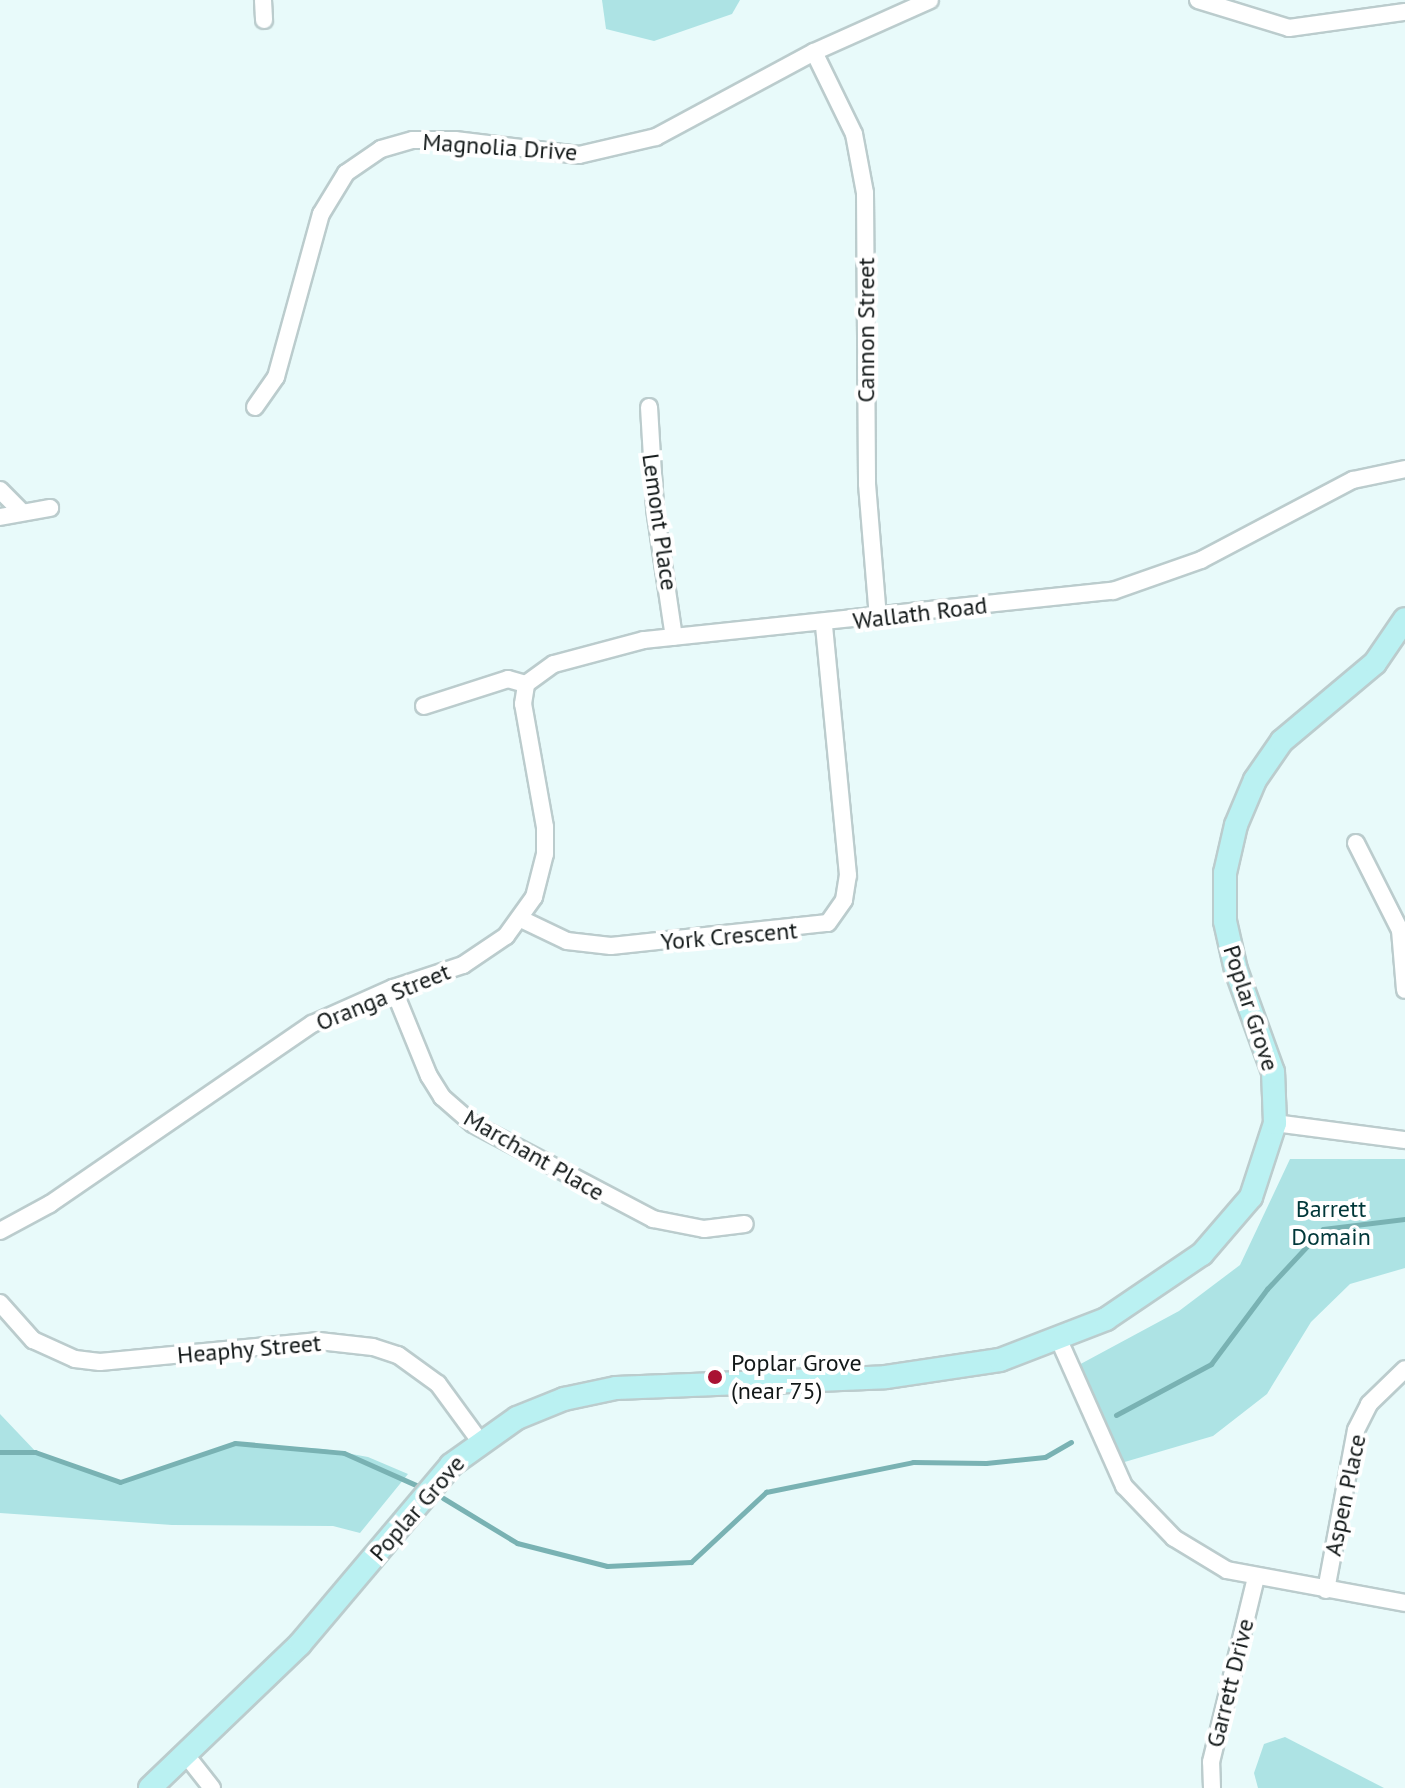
<!DOCTYPE html>
<style>
body{margin:0}
#map{position:relative;width:1405px;height:1788px;overflow:hidden;background:#e8fafa;font-family:"PT Sans",sans-serif}
div>[style]{position:absolute}
.green>*{inset:0;background:#ade3e4}
.stream>*{height:5px;margin:-2.5px;padding:0 2.5px;transform-origin:2.5px;border-radius:2.5px;background:#79b2b3}
.roads{filter:drop-shadow(2px 0 #bbcccd) drop-shadow(-2px 0 #bbcccd) drop-shadow(0 2px #bbcccd) drop-shadow(0 -2px #bbcccd)}
.street>*{height:16px;margin:-8px;padding:0 8px;transform-origin:8px;border-radius:8px;background:#fff}
.secondary>*{height:22px;margin:-11px;padding:0 11px;transform-origin:11px;border-radius:11px;background:#baf1f2}
.dots>*{width:22px;height:22px;translate:-50% -50%;box-sizing:border-box;border:4px solid #fff;border-radius:50%}
span{translate:-50% -50%;white-space:nowrap;text-align:center;line-height:1.15;-webkit-text-stroke:8px #fff;paint-order:stroke}
.street-label{font-size:24px;color:#121818}
.park-label{font-size:24px;color:#003739}
.poi-label{font-size:24px;color:#121818}
.left{translate:0 -50%;text-align:left}
</style>
<div id="map">
<div class="green">
<div style="clip-path:polygon(602px 0,740px 0,732px 14px,654px 41px,606px 29px)"></div>
<div style="clip-path:polygon(1290px 1159px,1405px 1159px,1405px 1268px,1350px 1284px,1311px 1322px,1267px 1394px,1213px 1436px,1111px 1466px,1075px 1367px,1179px 1311px,1240px 1265px)"></div>
<div style="clip-path:polygon(0 1414px,38px 1454px,120px 1482px,235px 1443px,324px 1449px,368px 1457px,408px 1474px,360px 1533px,333px 1526px,172px 1525px,0 1513px)"></div>
<div style="clip-path:polygon(1285px 1737px,1384px 1788px,1258px 1788px,1254px 1773px,1264px 1744px)"></div>
</div>
<div class="stream">
<div style="left:1116px;top:1415px;width:108px;rotate:-28.2deg"></div>
<div style="left:1211px;top:1364px;width:94px;rotate:-53.3deg"></div>
<div style="left:1267px;top:1289px;width:82px;rotate:-47deg"></div>
<div style="left:1323px;top:1229px;width:83px;rotate:-7deg"></div>
<div style="left:0;top:1452px;width:35px"></div>
<div style="left:35px;top:1452px;width:90px;rotate:19.4deg"></div>
<div style="left:120px;top:1482px;width:121px;rotate:-18.7deg"></div>
<div style="left:235px;top:1443px;width:109px;rotate:5.2deg"></div>
<div style="left:344px;top:1453px;width:79px;rotate:24deg"></div>
<div style="left:443px;top:1498px;width:87px;rotate:31.3deg"></div>
<div style="left:517px;top:1543px;width:93px;rotate:14.3deg"></div>
<div style="left:607px;top:1566px;width:84px;rotate:-2.7deg"></div>
<div style="left:691px;top:1562px;width:103px;rotate:-43deg"></div>
<div style="left:766px;top:1492px;width:150px;rotate:-11.5deg"></div>
<div style="left:913px;top:1462px;width:73px;rotate:0.8deg"></div>
<div style="left:986px;top:1463px;width:59px;rotate:-5.8deg"></div>
<div style="left:1045px;top:1457px;width:30px;rotate:-30deg"></div>
</div>
<div class="roads">
<div class="street">
<div style="left:263px;top:0;width:20px;rotate:87deg"></div>
<div style="left:1198px;top:0;width:95px;rotate:17.1deg"></div>
<div style="left:1289px;top:28px;width:117px;rotate:-7.9deg"></div>
<div style="left:814px;top:52px;width:91px;rotate:64deg"></div>
<div style="left:854px;top:134px;width:60px;rotate:79.4deg"></div>
<div style="left:865px;top:193px;width:291px;rotate:89.6deg"></div>
<div style="left:867px;top:484px;width:134px;rotate:85.3deg"></div>
<div style="left:255px;top:407px;width:37px;rotate:-55deg"></div>
<div style="left:276px;top:377px;width:169px;rotate:-74.6deg"></div>
<div style="left:321px;top:214px;width:48px;rotate:-58.6deg"></div>
<div style="left:346px;top:173px;width:42px;rotate:-34.4deg"></div>
<div style="left:381px;top:149px;width:33px;rotate:-16deg"></div>
<div style="left:413px;top:140px;width:42px"></div>
<div style="left:455px;top:140px;width:125px;rotate:6.9deg"></div>
<div style="left:579px;top:155px;width:79px;rotate:-13.2deg"></div>
<div style="left:656px;top:137px;width:179px;rotate:-28.3deg"></div>
<div style="left:814px;top:52px;width:127px;rotate:-24.1deg"></div>
<div style="left:649px;top:407px;width:102px;rotate:86.6deg"></div>
<div style="left:655px;top:509px;width:129px;rotate:81.6deg"></div>
<div style="left:0;top:490px;width:28px;rotate:45deg"></div>
<div style="left:0;top:517px;width:51px;rotate:-10.2deg"></div>
<div style="left:424px;top:706px;width:88px;rotate:-17.8deg"></div>
<div style="left:508px;top:679px;width:19px;rotate:16deg"></div>
<div style="left:526px;top:684px;width:34px;rotate:-36deg"></div>
<div style="left:554px;top:664px;width:93px;rotate:-14.9deg"></div>
<div style="left:644px;top:640px;width:472px;rotate:-6deg"></div>
<div style="left:1113px;top:591px;width:93px;rotate:-19.4deg"></div>
<div style="left:1201px;top:560px;width:172px;rotate:-27.8deg"></div>
<div style="left:1353px;top:480px;width:53px;rotate:-11.9deg"></div>
<div style="left:1356px;top:843px;width:97px;rotate:63.2deg"></div>
<div style="left:1400px;top:930px;width:60px;rotate:85.2deg"></div>
<div style="left:521px;top:919px;width:51px;rotate:25.6deg"></div>
<div style="left:567px;top:941px;width:44px;rotate:6.5deg"></div>
<div style="left:611px;top:946px;width:218px;rotate:-6.1deg"></div>
<div style="left:828px;top:923px;width:28px;rotate:-55deg"></div>
<div style="left:844px;top:900px;width:25px;rotate:-81deg"></div>
<div style="left:848px;top:875px;width:252px;rotate:-95.5deg"></div>
<div style="left:393px;top:988px;width:95px;rotate:67.8deg"></div>
<div style="left:429px;top:1076px;width:25px;rotate:58deg"></div>
<div style="left:442px;top:1097px;width:41px;rotate:41.1deg"></div>
<div style="left:473px;top:1124px;width:204px;rotate:27.8deg"></div>
<div style="left:653px;top:1219px;width:52px;rotate:11.1deg"></div>
<div style="left:704px;top:1229px;width:41px;rotate:-7deg"></div>
<div style="left:1275px;top:1123px;width:131px;rotate:7.5deg"></div>
<div style="left:0;top:1231px;width:57px;rotate:-28.4deg"></div>
<div style="left:50px;top:1204px;width:318px;rotate:-34.5deg"></div>
<div style="left:312px;top:1024px;width:89px;rotate:-24deg"></div>
<div style="left:393px;top:988px;width:74px;rotate:-18.2deg"></div>
<div style="left:463px;top:965px;width:52px;rotate:-34deg"></div>
<div style="left:506px;top:936px;width:48px;rotate:-54.3deg"></div>
<div style="left:534px;top:897px;width:44px;rotate:-75.7deg"></div>
<div style="left:545px;top:854px;width:27px;rotate:-90deg"></div>
<div style="left:545px;top:827px;width:125px;rotate:-100.1deg"></div>
<div style="left:523px;top:704px;width:20px;rotate:-81deg"></div>
<div style="left:0;top:1303px;width:50px;rotate:48.3deg"></div>
<div style="left:33px;top:1340px;width:46px;rotate:24.3deg"></div>
<div style="left:75px;top:1359px;width:25px;rotate:7deg"></div>
<div style="left:100px;top:1362px;width:220px;rotate:-5.5deg"></div>
<div style="left:319px;top:1341px;width:54px;rotate:6.3deg"></div>
<div style="left:373px;top:1347px;width:26px;rotate:18deg"></div>
<div style="left:398px;top:1355px;width:49px;rotate:35.9deg"></div>
<div style="left:438px;top:1384px;width:69px;rotate:53.8deg"></div>
<div style="left:1059px;top:1340px;width:160px;rotate:66deg"></div>
<div style="left:1124px;top:1486px;width:72px;rotate:46.1deg"></div>
<div style="left:1174px;top:1538px;width:62px;rotate:31.1deg"></div>
<div style="left:1227px;top:1570px;width:181px;rotate:10.5deg"></div>
<div style="left:1326px;top:1590px;width:163px;rotate:-79.4deg"></div>
<div style="left:1356px;top:1430px;width:29px;rotate:-63deg"></div>
<div style="left:1369px;top:1404px;width:50px;rotate:-44.2deg"></div>
<div style="left:186px;top:1755px;width:42px;rotate:51.8deg"></div>
<div style="left:1212px;top:1788px;width:26px;rotate:-92deg"></div>
<div style="left:1211px;top:1762px;width:189px;rotate:-76.3deg"></div>
</div>
<div class="secondary">
<div style="left:150px;top:1788px;width:208px;rotate:-43.8deg"></div>
<div style="left:300px;top:1644px;width:234px;rotate:-49.8deg"></div>
<div style="left:451px;top:1465px;width:81px;rotate:-35.5deg"></div>
<div style="left:517px;top:1418px;width:51px;rotate:-22deg"></div>
<div style="left:564px;top:1399px;width:53px;rotate:-11.9deg"></div>
<div style="left:616px;top:1388px;width:270px;rotate:-2.3deg"></div>
<div style="left:886px;top:1377px;width:115px;rotate:-8.5deg"></div>
<div style="left:1000px;top:1360px;width:114px;rotate:-21.1deg"></div>
<div style="left:1106px;top:1319px;width:116px;rotate:-34.1deg"></div>
<div style="left:1202px;top:1254px;width:75px;rotate:-49.3deg"></div>
<div style="left:1251px;top:1197px;width:78px;rotate:-72deg"></div>
<div style="left:1275px;top:1123px;width:51px;rotate:-92.2deg"></div>
<div style="left:1273px;top:1072px;width:109px;rotate:-109.9deg"></div>
<div style="left:1236px;top:970px;width:50px;rotate:-102.7deg"></div>
<div style="left:1225px;top:921px;width:48px;rotate:-90deg"></div>
<div style="left:1225px;top:873px;width:49px;rotate:-77.1deg"></div>
<div style="left:1236px;top:825px;width:49px;rotate:-67.1deg"></div>
<div style="left:1255px;top:780px;width:47px;rotate:-55.3deg"></div>
<div style="left:1282px;top:741px;width:121px;rotate:-40deg"></div>
<div style="left:1375px;top:663px;width:53px;rotate:-55.7deg"></div>
</div>
</div>
<div class="dots">
<div style="left:715px;top:1377px;background:#a91233"></div>
</div>
<div class="street-label">
<span style="left:500px;top:147px;rotate:4deg">Magnolia Drive</span>
<span style="left:866px;top:330px;rotate:-90deg">Cannon Street</span>
<span style="left:660px;top:522px;rotate:82deg">Lemont Place</span>
<span style="left:920px;top:613px;rotate:-7deg">Wallath Road</span>
<span style="left:729px;top:936px;rotate:-5deg">York Crescent</span>
<span style="left:383px;top:997px;rotate:-22deg">Oranga Street</span>
<span style="left:1251px;top:1008px;rotate:72deg">Poplar Grove</span>
<span style="left:534px;top:1155px;rotate:30deg">Marchant Place</span>
<span style="left:249px;top:1349px;rotate:-5deg">Heaphy Street</span>
<span style="left:1345px;top:1495px;rotate:-78deg">Aspen Place</span>
<span style="left:417px;top:1508px;rotate:-49deg">Poplar Grove</span>
<span style="left:1230px;top:1683px;rotate:-76deg">Garrett Drive</span>
</div>
<div class="park-label">
<span style="left:1331px;top:1223px">Barrett<br>Domain</span>
</div>
<div class="poi-label">
<span class="left" style="left:731px;top:1377px">Poplar Grove<br>(near 75)</span>
</div>
</div>
